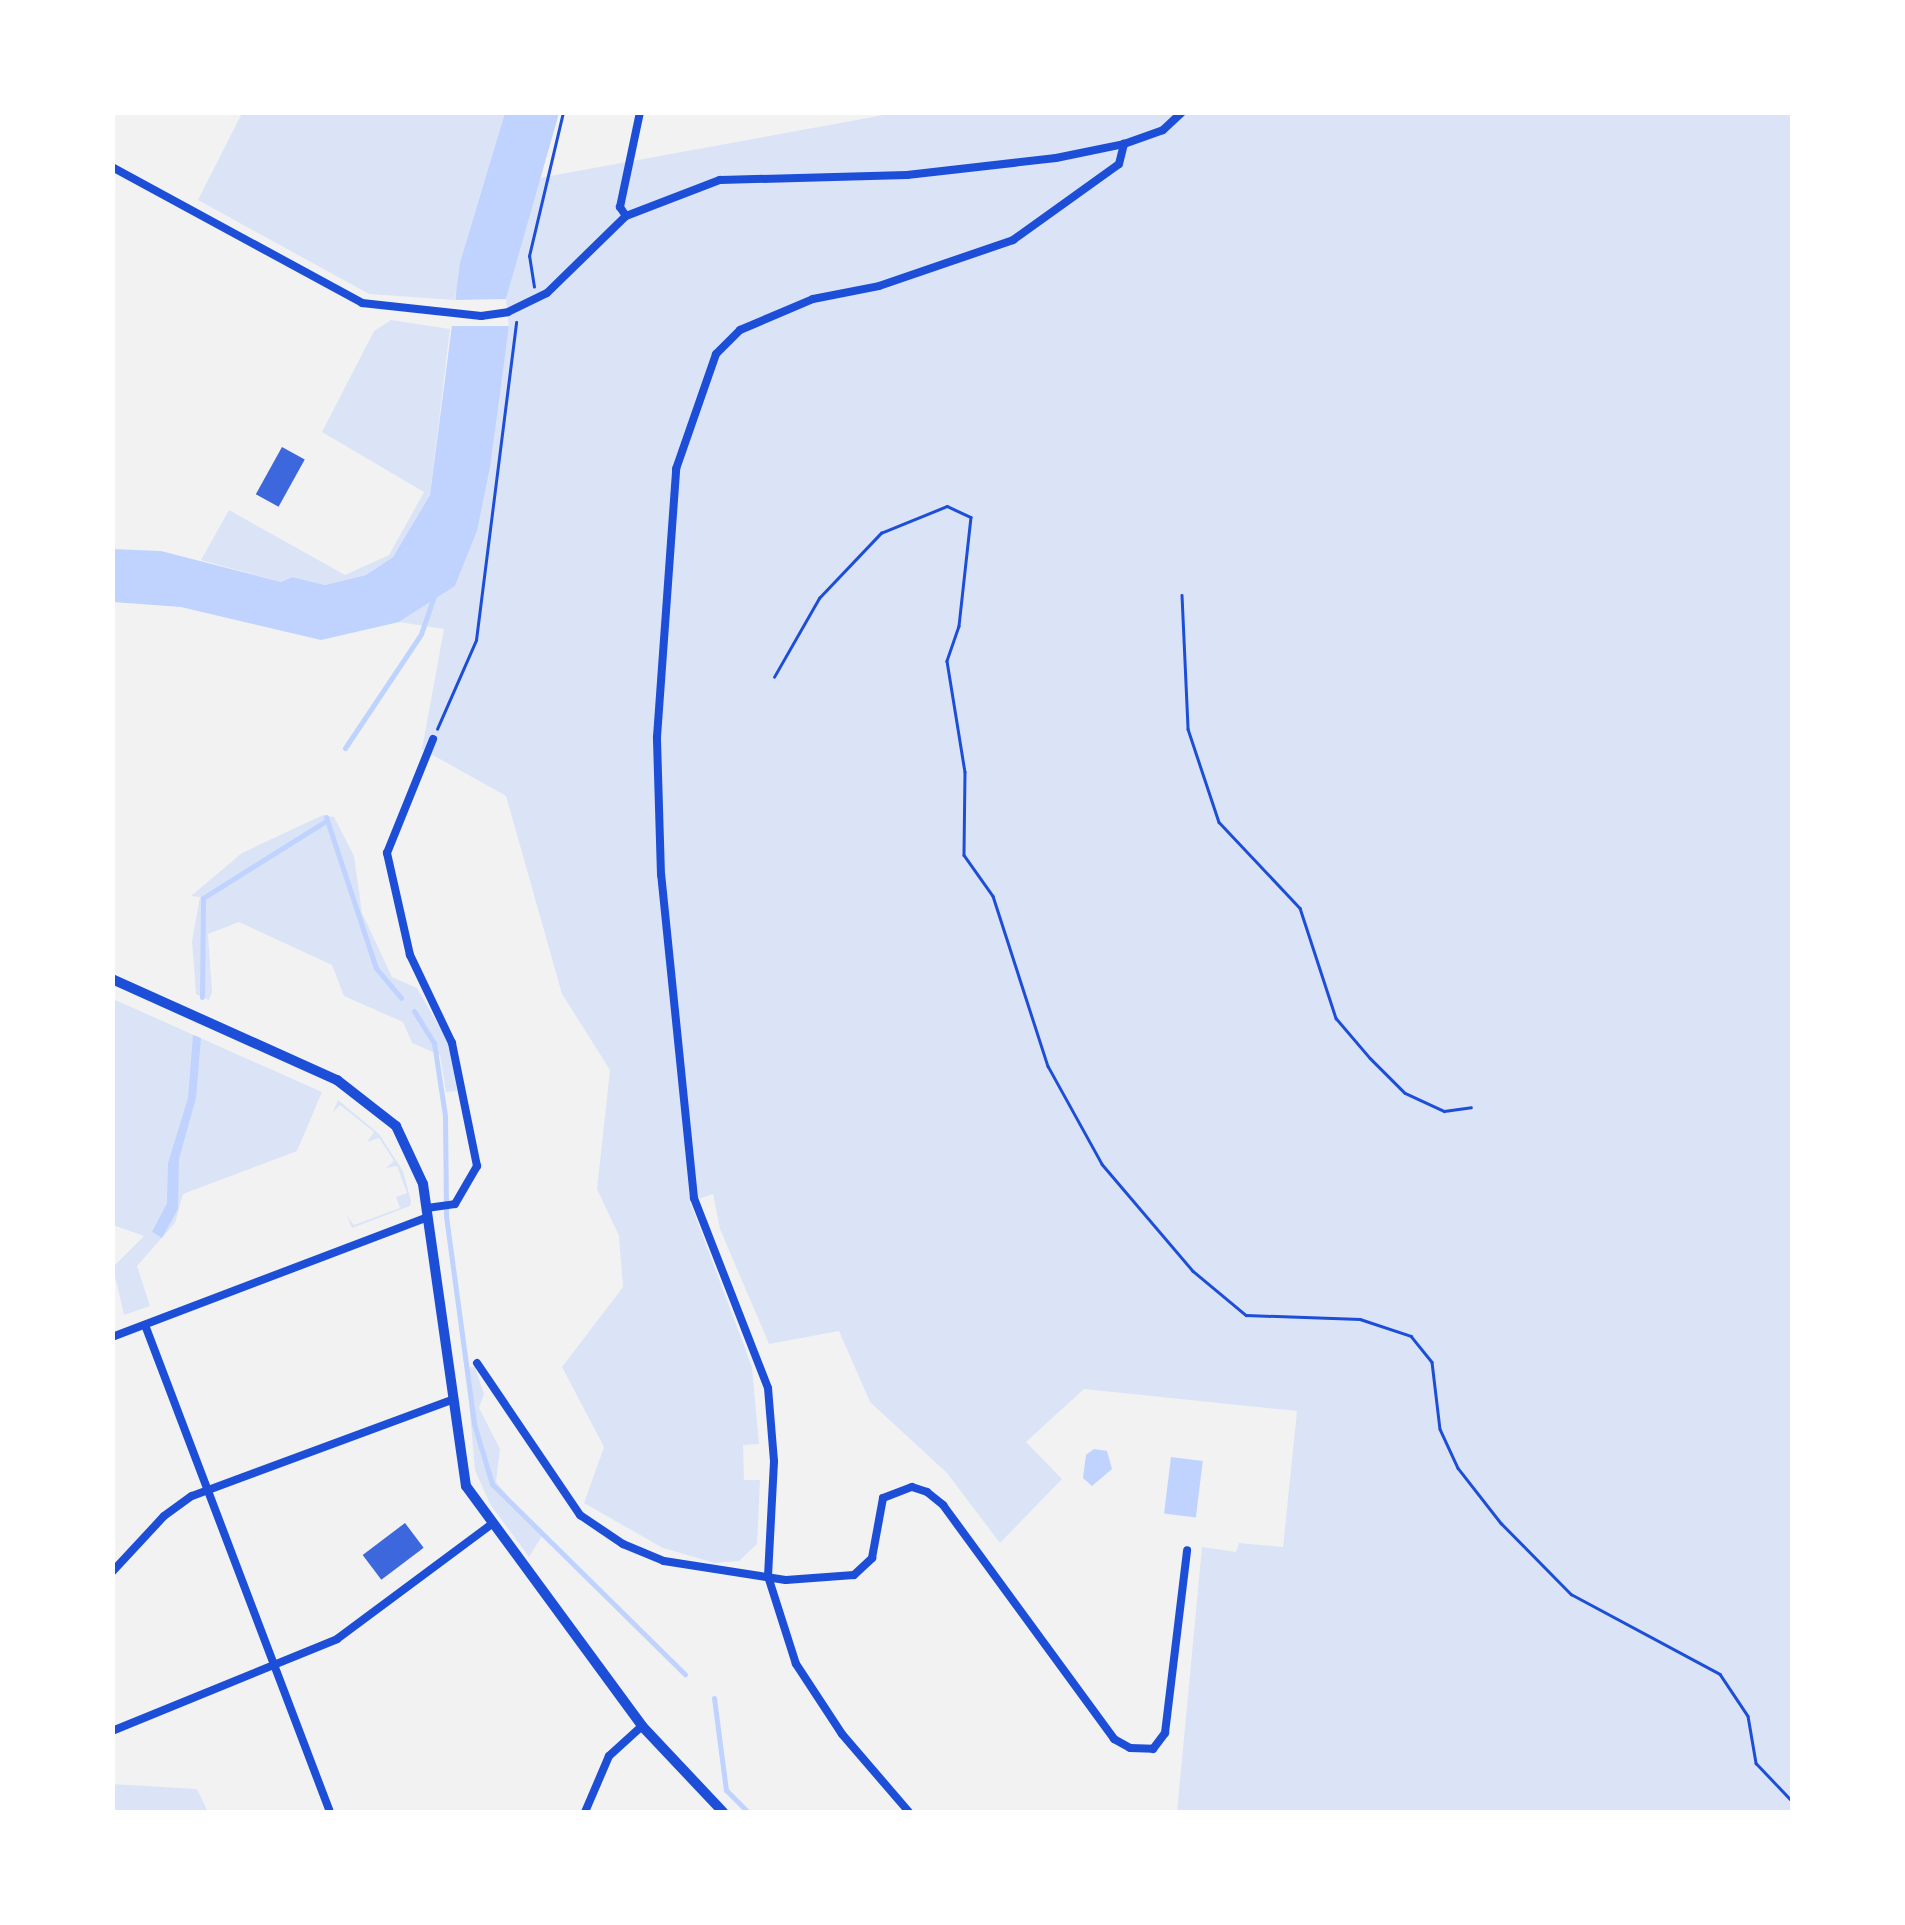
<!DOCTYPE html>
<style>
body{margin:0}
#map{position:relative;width:1905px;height:1925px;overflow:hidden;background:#f2f2f2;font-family:Rubik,sans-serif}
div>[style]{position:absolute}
.green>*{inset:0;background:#dbe4f7}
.water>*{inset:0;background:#bfd3fe;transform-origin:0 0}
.pier>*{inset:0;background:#f2f2f2}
.stream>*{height:5px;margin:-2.5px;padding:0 2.5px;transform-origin:2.5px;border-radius:2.5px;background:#bfd3fe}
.building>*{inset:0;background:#3d67dc;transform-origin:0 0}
.path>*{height:2.5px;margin:-1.25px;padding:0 1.25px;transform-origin:1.25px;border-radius:1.25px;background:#1d4ed8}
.minor>*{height:8px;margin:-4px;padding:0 4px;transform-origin:4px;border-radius:4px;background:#1d4ed8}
.secondary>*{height:10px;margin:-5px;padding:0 5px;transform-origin:5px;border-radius:5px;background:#1d4ed8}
span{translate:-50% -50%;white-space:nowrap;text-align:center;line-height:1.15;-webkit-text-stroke:8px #fff;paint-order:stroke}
.frame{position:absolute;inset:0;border:115px solid #fff;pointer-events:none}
</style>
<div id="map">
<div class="green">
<div style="clip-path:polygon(242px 113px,505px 113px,454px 300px,369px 294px,198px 200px)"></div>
<div style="clip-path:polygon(895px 113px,1792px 113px,1792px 1812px,1177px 1812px,1202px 1547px,1236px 1552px,1239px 1543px,1283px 1547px,1297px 1411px,1084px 1389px,1026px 1442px,1062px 1479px,1000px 1543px,947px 1473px,870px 1402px,839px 1331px,769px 1344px,720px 1229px,713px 1194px,690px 1202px,752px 1367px,759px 1444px,743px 1445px,744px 1480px,760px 1480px,757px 1544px,739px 1561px,715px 1563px,663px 1548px,584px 1503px,604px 1447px,562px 1367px,623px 1287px,619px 1236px,597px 1189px,610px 1070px,562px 994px,506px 796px,422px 749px,444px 629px,399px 622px,455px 586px,477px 531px,509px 326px,506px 299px,539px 178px)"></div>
<div style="clip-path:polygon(391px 320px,450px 329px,430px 495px,393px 557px,366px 575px,325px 585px,292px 577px,281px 582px,201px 560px,229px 510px,345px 575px,389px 555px,424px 492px,322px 432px,374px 331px)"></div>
<div style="clip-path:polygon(323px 815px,334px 817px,354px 856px,362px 913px,392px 977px,417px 988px,450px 1045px,457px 1091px,446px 1092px,440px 1055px,412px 1043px,403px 1022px,344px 996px,332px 965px,239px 922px,208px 934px,212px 992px,209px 1000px,196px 994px,192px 941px,200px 897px,191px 896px,242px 853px)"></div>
<div style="clip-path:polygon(113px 999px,322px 1092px,297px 1151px,183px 1194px,175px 1223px,137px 1266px,150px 1306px,124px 1315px,113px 1267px,144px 1236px,113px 1225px)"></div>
<div style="clip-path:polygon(338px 1100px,379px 1134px,403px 1171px,411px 1201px,410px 1206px,352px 1228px,347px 1216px,354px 1225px,400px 1208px,396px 1197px,407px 1193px,397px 1166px,386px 1168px,394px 1161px,379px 1138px,367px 1142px,374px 1132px,340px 1105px,333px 1112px)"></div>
<div style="clip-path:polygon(466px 1367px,475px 1367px,484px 1394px,479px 1408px,500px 1449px,496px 1482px,542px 1536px,529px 1557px,490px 1504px,475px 1470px)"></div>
<div style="clip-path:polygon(112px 1784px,197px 1789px,208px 1812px,113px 1812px)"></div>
</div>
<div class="water">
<div style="clip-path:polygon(505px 113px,559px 113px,506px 299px,509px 326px,490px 467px,477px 531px,455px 586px,399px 622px,321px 640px,181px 607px,113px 602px,112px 549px,161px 551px,281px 582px,292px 577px,325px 585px,366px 575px,393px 557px,430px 495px,460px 263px)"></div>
<div style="clip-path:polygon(193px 1035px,201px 1038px,196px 1098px,179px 1159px,178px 1209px,162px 1238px,152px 1232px,167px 1203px,168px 1163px,188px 1098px)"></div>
<div style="clip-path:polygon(1094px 1449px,1107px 1451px,1112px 1469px,1092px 1486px,1083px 1478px,1086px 1455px)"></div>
<div style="left:1171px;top:1457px;width:32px;height:57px;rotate:7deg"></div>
</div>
<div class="pier">
<div style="clip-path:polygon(506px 299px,509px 326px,450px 326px,454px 300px)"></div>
</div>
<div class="stream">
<div style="left:345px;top:748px;width:137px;rotate:-56.3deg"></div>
<div style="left:421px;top:634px;width:40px;rotate:-71.1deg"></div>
<div style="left:326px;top:817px;width:159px;rotate:71.7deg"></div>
<div style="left:376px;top:968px;width:39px;rotate:50deg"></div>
<div style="left:202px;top:997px;width:99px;rotate:-89.4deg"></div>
<div style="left:203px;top:898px;width:143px;rotate:-32.1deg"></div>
<div style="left:414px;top:1011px;width:38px;rotate:58deg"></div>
<div style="left:434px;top:1043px;width:74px;rotate:81.4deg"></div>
<div style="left:445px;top:1116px;width:100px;rotate:89.4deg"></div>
<div style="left:446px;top:1216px;width:210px;rotate:82.3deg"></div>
<div style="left:474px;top:1424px;width:63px;rotate:73.3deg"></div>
<div style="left:492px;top:1484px;width:271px;rotate:44.6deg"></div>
<div style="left:714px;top:1698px;width:93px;rotate:82.6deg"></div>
<div style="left:726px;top:1790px;width:31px;rotate:45deg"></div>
</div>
<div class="building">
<div style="left:282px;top:447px;width:26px;height:54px;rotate:29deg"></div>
<div style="left:405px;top:1523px;width:31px;height:53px;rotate:53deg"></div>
</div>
<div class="path">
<div style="left:534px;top:287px;width:31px;rotate:-99deg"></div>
<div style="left:529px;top:256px;width:148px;rotate:-76.7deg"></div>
<div style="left:1182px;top:595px;width:134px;rotate:87.4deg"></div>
<div style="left:1188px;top:729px;width:98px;rotate:71.6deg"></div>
<div style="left:1219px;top:822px;width:118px;rotate:46.7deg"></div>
<div style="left:1300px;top:908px;width:116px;rotate:71.9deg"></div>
<div style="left:1336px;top:1018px;width:52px;rotate:49.6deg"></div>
<div style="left:1370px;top:1058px;width:49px;rotate:45deg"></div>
<div style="left:1405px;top:1093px;width:43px;rotate:24.8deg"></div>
<div style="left:1444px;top:1111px;width:27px;rotate:-8deg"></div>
<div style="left:774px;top:677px;width:91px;rotate:-60.3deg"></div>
<div style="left:819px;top:598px;width:90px;rotate:-46.4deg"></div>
<div style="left:881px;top:533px;width:71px;rotate:-22.2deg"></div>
<div style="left:947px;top:506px;width:26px;rotate:25deg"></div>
<div style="left:971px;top:517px;width:110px;rotate:96.3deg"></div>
<div style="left:959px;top:626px;width:37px;rotate:109deg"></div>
<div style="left:947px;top:661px;width:112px;rotate:80.8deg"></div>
<div style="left:965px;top:772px;width:83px;rotate:90.7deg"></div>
<div style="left:964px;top:855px;width:50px;rotate:54.7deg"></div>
<div style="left:993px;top:896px;width:179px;rotate:72.1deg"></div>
<div style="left:1048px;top:1066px;width:112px;rotate:61.1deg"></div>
<div style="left:1102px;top:1164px;width:140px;rotate:49.6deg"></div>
<div style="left:1193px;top:1271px;width:69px;rotate:39.7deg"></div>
<div style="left:1246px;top:1315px;width:114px;rotate:2deg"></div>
<div style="left:1360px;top:1319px;width:54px;rotate:18.4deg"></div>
<div style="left:1411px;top:1336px;width:33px;rotate:51deg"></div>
<div style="left:1432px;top:1362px;width:67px;rotate:83.2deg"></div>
<div style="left:1440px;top:1429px;width:43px;rotate:65.2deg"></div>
<div style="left:1458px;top:1468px;width:70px;rotate:52deg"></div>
<div style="left:1501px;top:1523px;width:100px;rotate:45.4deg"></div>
<div style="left:1571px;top:1594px;width:169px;rotate:28.2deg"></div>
<div style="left:1720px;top:1674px;width:50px;rotate:56.3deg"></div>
<div style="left:1748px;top:1716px;width:48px;rotate:80.3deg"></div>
<div style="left:1756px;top:1763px;width:52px;rotate:46.5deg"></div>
<div style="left:437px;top:729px;width:97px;rotate:-66.3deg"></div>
<div style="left:476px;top:640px;width:320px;rotate:-82.8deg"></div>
</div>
<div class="minor">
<div style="left:112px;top:167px;width:285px;rotate:28.5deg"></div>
<div style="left:362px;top:303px;width:120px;rotate:6.2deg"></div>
<div style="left:481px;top:316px;width:27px;rotate:-8deg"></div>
<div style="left:508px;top:312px;width:43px;rotate:-26deg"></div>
<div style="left:547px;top:293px;width:110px;rotate:-44.3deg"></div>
<div style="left:626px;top:216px;width:101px;rotate:-21deg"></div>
<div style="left:720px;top:180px;width:187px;rotate:-1.5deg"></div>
<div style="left:907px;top:175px;width:150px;rotate:-6.5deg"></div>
<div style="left:1056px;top:158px;width:69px;rotate:-11.6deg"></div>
<div style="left:1124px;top:144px;width:41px;rotate:-19.7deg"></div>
<div style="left:1163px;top:130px;width:26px;rotate:-43deg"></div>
<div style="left:626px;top:216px;width:11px;rotate:-124deg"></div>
<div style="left:620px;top:207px;width:97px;rotate:-78.1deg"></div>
<div style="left:427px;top:1208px;width:28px;rotate:-8deg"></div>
<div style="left:455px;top:1204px;width:44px;rotate:-59.9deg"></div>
<div style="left:477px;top:1166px;width:126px;rotate:-101.5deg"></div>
<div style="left:452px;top:1043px;width:98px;rotate:-115.5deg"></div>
<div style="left:410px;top:955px;width:105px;rotate:-102.7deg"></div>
<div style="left:387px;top:853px;width:123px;rotate:-68deg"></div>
<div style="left:145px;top:1325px;width:521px;rotate:69.2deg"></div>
<div style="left:112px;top:1337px;width:338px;rotate:-20.8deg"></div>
<div style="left:477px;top:1363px;width:184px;rotate:55.9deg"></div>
<div style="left:580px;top:1515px;width:52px;rotate:34deg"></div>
<div style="left:623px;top:1544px;width:44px;rotate:22.5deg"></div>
<div style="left:664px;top:1561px;width:123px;rotate:8.9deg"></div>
<div style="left:786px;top:1580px;width:68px;rotate:-4.2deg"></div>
<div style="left:854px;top:1575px;width:25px;rotate:-43deg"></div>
<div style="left:872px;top:1558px;width:61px;rotate:-79.6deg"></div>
<div style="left:883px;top:1498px;width:31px;rotate:-21deg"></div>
<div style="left:912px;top:1487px;width:16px;rotate:18deg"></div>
<div style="left:927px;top:1492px;width:21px;rotate:39deg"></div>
<div style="left:943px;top:1505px;width:290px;rotate:53.8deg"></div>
<div style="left:1114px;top:1739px;width:18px;rotate:29deg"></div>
<div style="left:1130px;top:1748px;width:23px;rotate:2deg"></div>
<div style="left:1153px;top:1749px;width:20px;rotate:-53deg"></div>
<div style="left:1165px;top:1733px;width:184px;rotate:-83.1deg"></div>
<div style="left:112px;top:1572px;width:76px;rotate:-47.1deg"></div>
<div style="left:164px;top:1516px;width:34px;rotate:-36deg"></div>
<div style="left:192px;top:1496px;width:276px;rotate:-20.3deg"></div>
<div style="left:112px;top:1731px;width:243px;rotate:-22.2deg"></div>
<div style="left:337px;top:1639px;width:189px;rotate:-36.6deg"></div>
<div style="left:585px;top:1812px;width:61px;rotate:-66.8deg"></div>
<div style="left:609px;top:1756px;width:45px;rotate:-42.3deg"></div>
<div style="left:909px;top:1812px;width:103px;rotate:-130.7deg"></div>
<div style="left:842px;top:1734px;width:84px;rotate:-123.3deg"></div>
<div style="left:796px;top:1664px;width:92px;rotate:-107.7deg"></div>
<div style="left:768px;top:1576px;width:115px;rotate:-87deg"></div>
<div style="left:774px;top:1461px;width:73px;rotate:-94.7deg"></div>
<div style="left:768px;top:1388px;width:204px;rotate:-111.3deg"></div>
<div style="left:694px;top:1198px;width:325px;rotate:-95.8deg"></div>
<div style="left:661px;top:875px;width:138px;rotate:-91.7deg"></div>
<div style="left:657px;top:737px;width:269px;rotate:-85.9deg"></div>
<div style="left:676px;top:469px;width:122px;rotate:-70.8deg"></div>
<div style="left:716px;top:354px;width:34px;rotate:-45deg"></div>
<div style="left:740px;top:330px;width:79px;rotate:-23deg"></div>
<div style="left:813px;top:299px;width:67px;rotate:-11.1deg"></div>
<div style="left:879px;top:286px;width:142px;rotate:-18.9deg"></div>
<div style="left:1013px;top:240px;width:130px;rotate:-35.6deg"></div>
<div style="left:1119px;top:164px;width:21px;rotate:-76deg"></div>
</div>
<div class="secondary">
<div style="left:112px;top:979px;width:247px;rotate:24.2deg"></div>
<div style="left:337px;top:1080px;width:75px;rotate:37.9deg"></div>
<div style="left:396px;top:1126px;width:64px;rotate:65deg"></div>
<div style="left:423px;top:1184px;width:305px;rotate:81.9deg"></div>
<div style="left:466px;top:1486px;width:298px;rotate:53.7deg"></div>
<div style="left:642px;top:1726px;width:118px;rotate:46.7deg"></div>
</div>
<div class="frame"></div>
</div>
